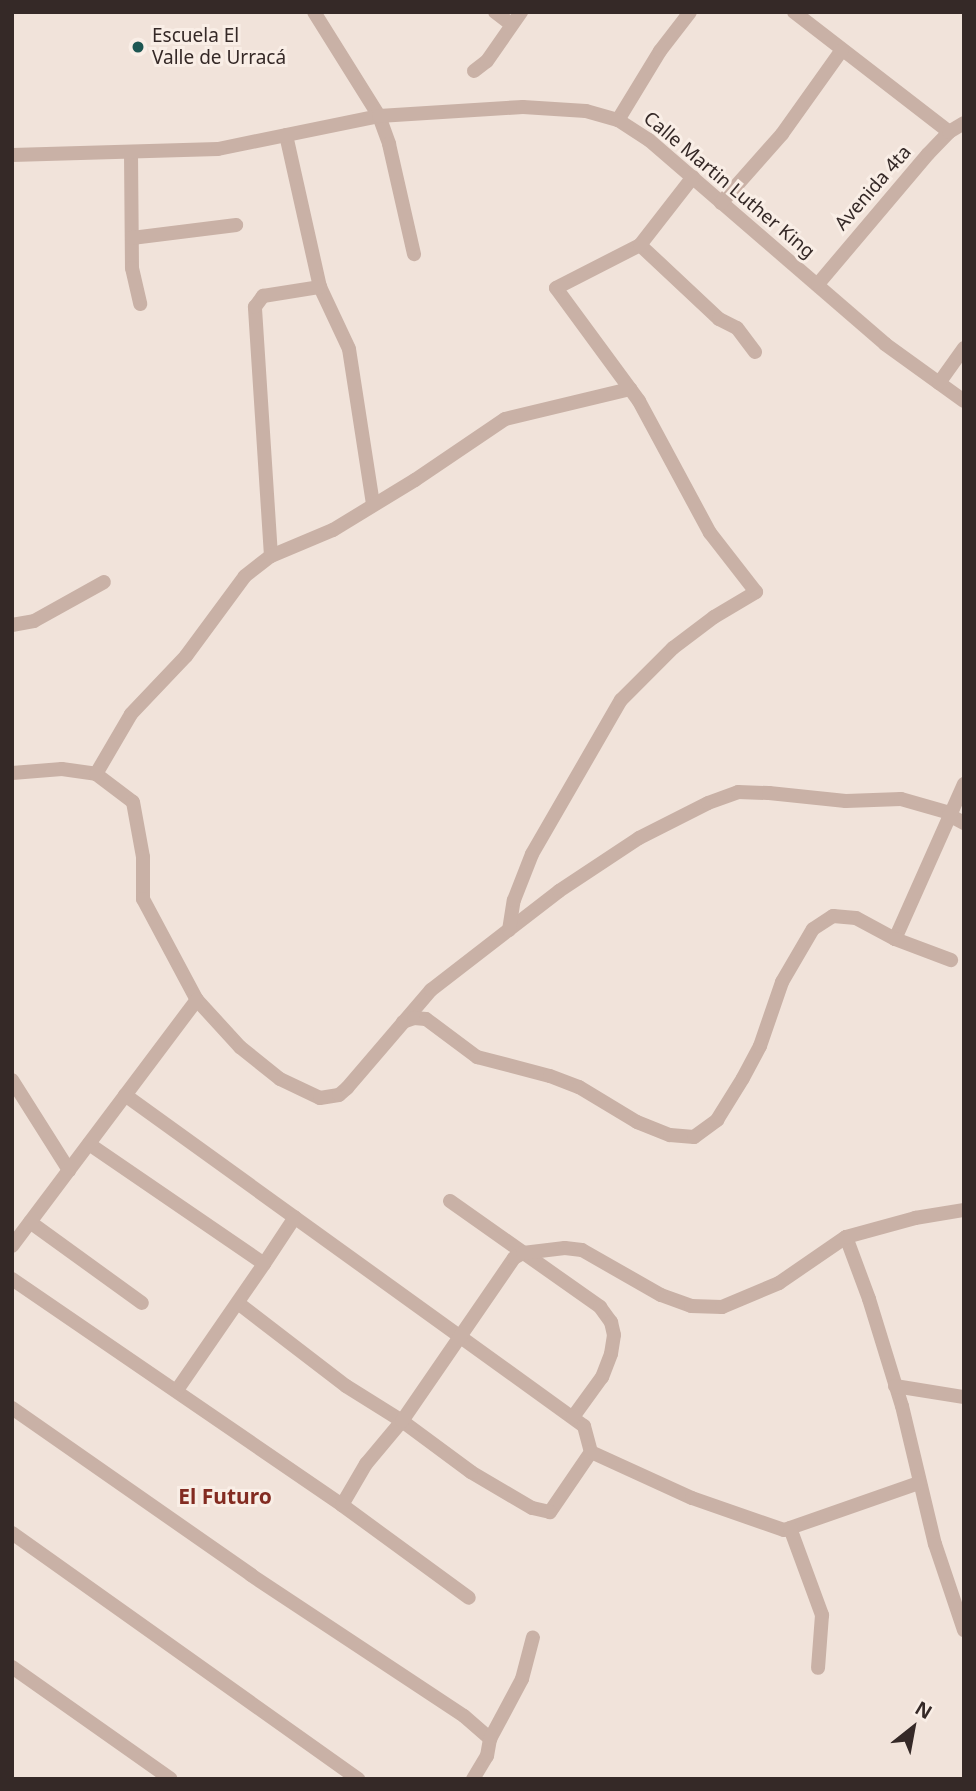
<!DOCTYPE html>
<meta charset="utf-8">
<style>
body{margin:0}
#map{position:relative;width:976px;height:1791px;overflow:hidden;background:#f1e3da;font-family:"Noto Sans",sans-serif}
div>[style]{position:absolute}
.minor>*{height:14px;margin:-7px;padding:0 7px;transform-origin:7px;border-radius:7px;background:#c9b1a6}
.dots>*{width:19px;height:19px;translate:-50% -50%;box-sizing:border-box;border:4px solid #f9eee6;border-radius:50%}
span{translate:-50% -50%;white-space:nowrap;text-align:center;line-height:1.15;-webkit-text-stroke:6px #f9eee6;paint-order:stroke}
.poi-label{font-size:19px;color:#352927}
.left{translate:0 -50%;text-align:left}
.street-label{font-size:19px;color:#352927}
.neighbourhood-label{font-size:21px;color:#832b21;font-weight:700}
.frame{position:absolute;inset:0;border:14px solid #352927;pointer-events:none}
.north{position:absolute;left:878px;top:1693px;width:70px;height:70px;-webkit-text-stroke:5px #f9eee6;paint-order:stroke;rotate:31deg;font-size:19px;font-weight:700;line-height:28px;text-align:center;color:#352927}
.north::after{content:'';display:block;margin:auto;width:24px;height:32px;background:#352927;clip-path:polygon(50% 0,100% 100%,50% 72%,0 100%)}
</style>
<div id="map">
<div class="minor">
<div style="left:314px;top:12px;width:123px;rotate:58deg"></div>
<div style="left:379px;top:116px;width:30px;rotate:70deg"></div>
<div style="left:389px;top:144px;width:113px;rotate:77.2deg"></div>
<div style="left:495px;top:12px;width:20px;rotate:37deg"></div>
<div style="left:794px;top:12px;width:196px;rotate:37.7deg"></div>
<div style="left:474px;top:71px;width:16px;rotate:-38deg"></div>
<div style="left:487px;top:61px;width:60px;rotate:-55.2deg"></div>
<div style="left:618px;top:120px;width:81px;rotate:-58.7deg"></div>
<div style="left:660px;top:51px;width:49px;rotate:-52.4deg"></div>
<div style="left:286px;top:135px;width:156px;rotate:77.4deg"></div>
<div style="left:320px;top:287px;width:68px;rotate:64.9deg"></div>
<div style="left:349px;top:349px;width:157px;rotate:81.2deg"></div>
<div style="left:131px;top:154px;width:114px;rotate:89.5deg"></div>
<div style="left:132px;top:268px;width:37px;rotate:77deg"></div>
<div style="left:12px;top:155px;width:206px;rotate:-1.7deg"></div>
<div style="left:218px;top:149px;width:164px;rotate:-11.6deg"></div>
<div style="left:379px;top:116px;width:144px;rotate:-3.6deg"></div>
<div style="left:523px;top:107px;width:63px;rotate:3.6deg"></div>
<div style="left:586px;top:111px;width:33px;rotate:16deg"></div>
<div style="left:618px;top:120px;width:37px;rotate:33deg"></div>
<div style="left:649px;top:140px;width:312px;rotate:40.8deg"></div>
<div style="left:885px;top:344px;width:97px;rotate:35.8deg"></div>
<div style="left:721px;top:203px;width:92px;rotate:-48.5deg"></div>
<div style="left:782px;top:134px;width:103px;rotate:-54.5deg"></div>
<div style="left:132px;top:238px;width:105px;rotate:-7.1deg"></div>
<div style="left:640px;top:245px;width:108px;rotate:43.1deg"></div>
<div style="left:719px;top:319px;width:20px;rotate:27deg"></div>
<div style="left:737px;top:328px;width:30px;rotate:53deg"></div>
<div style="left:818px;top:284px;width:170px;rotate:-49.8deg"></div>
<div style="left:928px;top:154px;width:30px;rotate:-46deg"></div>
<div style="left:949px;top:132px;width:17px;rotate:-31deg"></div>
<div style="left:939px;top:383px;width:43px;rotate:-54.5deg"></div>
<div style="left:271px;top:556px;width:250px;rotate:-93.7deg"></div>
<div style="left:255px;top:307px;width:14px;rotate:-54deg"></div>
<div style="left:263px;top:296px;width:58px;rotate:-9deg"></div>
<div style="left:12px;top:625px;width:22px;rotate:-10deg"></div>
<div style="left:34px;top:621px;width:80px;rotate:-29.1deg"></div>
<div style="left:12px;top:773px;width:50px;rotate:-4.6deg"></div>
<div style="left:62px;top:769px;width:34px;rotate:8deg"></div>
<div style="left:96px;top:774px;width:46px;rotate:37.1deg"></div>
<div style="left:133px;top:802px;width:56px;rotate:79.7deg"></div>
<div style="left:143px;top:857px;width:42px;rotate:90deg"></div>
<div style="left:143px;top:899px;width:115px;rotate:61.9deg"></div>
<div style="left:197px;top:1000px;width:64px;rotate:47.5deg"></div>
<div style="left:240px;top:1047px;width:51px;rotate:38.7deg"></div>
<div style="left:280px;top:1079px;width:44px;rotate:25.4deg"></div>
<div style="left:320px;top:1098px;width:19px;rotate:-9deg"></div>
<div style="left:339px;top:1095px;width:11px;rotate:-41deg"></div>
<div style="left:347px;top:1088px;width:129px;rotate:-49.4deg"></div>
<div style="left:431px;top:990px;width:162px;rotate:-37.7deg"></div>
<div style="left:559px;top:891px;width:96px;rotate:-33.5deg"></div>
<div style="left:639px;top:838px;width:77px;rotate:-26.9deg"></div>
<div style="left:708px;top:803px;width:32px;rotate:-20deg"></div>
<div style="left:738px;top:792px;width:31px;rotate:2deg"></div>
<div style="left:769px;top:793px;width:77px;rotate:5.9deg"></div>
<div style="left:846px;top:801px;width:55px;rotate:-2.1deg"></div>
<div style="left:901px;top:799px;width:51px;rotate:15.9deg"></div>
<div style="left:96px;top:774px;width:69px;rotate:-59.7deg"></div>
<div style="left:131px;top:714px;width:80px;rotate:-46.5deg"></div>
<div style="left:186px;top:656px;width:99px;rotate:-53.6deg"></div>
<div style="left:245px;top:576px;width:33px;rotate:-38deg"></div>
<div style="left:271px;top:556px;width:67px;rotate:-22.8deg"></div>
<div style="left:333px;top:530px;width:96px;rotate:-31.4deg"></div>
<div style="left:415px;top:480px;width:109px;rotate:-34.1deg"></div>
<div style="left:505px;top:419px;width:129px;rotate:-13.5deg"></div>
<div style="left:949px;top:815px;width:17px;rotate:28deg"></div>
<div style="left:509px;top:930px;width:30px;rotate:-81deg"></div>
<div style="left:514px;top:900px;width:49px;rotate:-68.6deg"></div>
<div style="left:532px;top:854px;width:178px;rotate:-60deg"></div>
<div style="left:621px;top:700px;width:74px;rotate:-45deg"></div>
<div style="left:673px;top:648px;width:51px;rotate:-37.1deg"></div>
<div style="left:714px;top:617px;width:49px;rotate:-30.8deg"></div>
<div style="left:756px;top:592px;width:75px;rotate:-127.9deg"></div>
<div style="left:710px;top:533px;width:150px;rotate:-118.3deg"></div>
<div style="left:639px;top:401px;width:140px;rotate:-126.3deg"></div>
<div style="left:556px;top:288px;width:94px;rotate:-27.1deg"></div>
<div style="left:640px;top:245px;width:86px;rotate:-52.1deg"></div>
<div style="left:895px;top:939px;width:170px;rotate:-66deg"></div>
<div style="left:403px;top:1022px;width:12px;rotate:-20deg"></div>
<div style="left:414px;top:1018px;width:12px;rotate:5deg"></div>
<div style="left:426px;top:1019px;width:64px;rotate:36.7deg"></div>
<div style="left:477px;top:1057px;width:75px;rotate:14.6deg"></div>
<div style="left:550px;top:1076px;width:31px;rotate:21deg"></div>
<div style="left:579px;top:1087px;width:68px;rotate:31.1deg"></div>
<div style="left:637px;top:1122px;width:35px;rotate:22deg"></div>
<div style="left:670px;top:1135px;width:24px;rotate:5deg"></div>
<div style="left:694px;top:1137px;width:29px;rotate:-36deg"></div>
<div style="left:717px;top:1120px;width:49px;rotate:-58.2deg"></div>
<div style="left:743px;top:1078px;width:36px;rotate:-62deg"></div>
<div style="left:760px;top:1046px;width:68px;rotate:-71deg"></div>
<div style="left:782px;top:982px;width:61px;rotate:-59.7deg"></div>
<div style="left:813px;top:929px;width:24px;rotate:-33deg"></div>
<div style="left:833px;top:916px;width:23px;rotate:5deg"></div>
<div style="left:856px;top:918px;width:44px;rotate:28.3deg"></div>
<div style="left:895px;top:939px;width:60px;rotate:20.6deg"></div>
<div style="left:12px;top:1080px;width:107px;rotate:57.7deg"></div>
<div style="left:125px;top:1095px;width:566px;rotate:35.8deg"></div>
<div style="left:584px;top:1426px;width:27px;rotate:75deg"></div>
<div style="left:591px;top:1452px;width:73px;rotate:124.3deg"></div>
<div style="left:550px;top:1512px;width:18px;rotate:-167deg"></div>
<div style="left:532px;top:1508px;width:71px;rotate:-149.5deg"></div>
<div style="left:471px;top:1472px;width:86px;rotate:-143.5deg"></div>
<div style="left:402px;top:1421px;width:66px;rotate:-148deg"></div>
<div style="left:346px;top:1386px;width:135px;rotate:-142.5deg"></div>
<div style="left:89px;top:1144px;width:212px;rotate:34.4deg"></div>
<div style="left:264px;top:1264px;width:56px;rotate:-56.6deg"></div>
<div style="left:450px;top:1201px;width:184px;rotate:35.2deg"></div>
<div style="left:600px;top:1307px;width:19px;rotate:54deg"></div>
<div style="left:611px;top:1322px;width:13px;rotate:77deg"></div>
<div style="left:614px;top:1335px;width:19px;rotate:99deg"></div>
<div style="left:611px;top:1354px;width:25px;rotate:111deg"></div>
<div style="left:602px;top:1377px;width:49px;rotate:125.9deg"></div>
<div style="left:30px;top:1222px;width:138px;rotate:35.9deg"></div>
<div style="left:846px;top:1237px;width:66px;rotate:69.6deg"></div>
<div style="left:869px;top:1299px;width:112px;rotate:72.9deg"></div>
<div style="left:902px;top:1406px;width:142px;rotate:76.6deg"></div>
<div style="left:935px;top:1544px;width:91px;rotate:71.4deg"></div>
<div style="left:12px;top:1246px;width:308px;rotate:-53.1deg"></div>
<div style="left:12px;top:1279px;width:400px;rotate:34.4deg"></div>
<div style="left:342px;top:1505px;width:157px;rotate:36.2deg"></div>
<div style="left:895px;top:1386px;width:70px;rotate:9.1deg"></div>
<div style="left:177px;top:1390px;width:153px;rotate:-55.4deg"></div>
<div style="left:12px;top:1408px;width:292px;rotate:34.9deg"></div>
<div style="left:251px;top:1575px;width:255px;rotate:33.5deg"></div>
<div style="left:464px;top:1716px;width:35px;rotate:41deg"></div>
<div style="left:591px;top:1452px;width:111px;rotate:24.5deg"></div>
<div style="left:692px;top:1498px;width:97px;rotate:19.2deg"></div>
<div style="left:784px;top:1530px;width:143px;rotate:-19.2deg"></div>
<div style="left:342px;top:1505px;width:48px;rotate:-59.7deg"></div>
<div style="left:366px;top:1464px;width:56px;rotate:-50.1deg"></div>
<div style="left:402px;top:1421px;width:198px;rotate:-55.5deg"></div>
<div style="left:514px;top:1258px;width:10px;rotate:-29deg"></div>
<div style="left:523px;top:1253px;width:42px;rotate:-6.8deg"></div>
<div style="left:565px;top:1248px;width:17px;rotate:7deg"></div>
<div style="left:582px;top:1250px;width:91px;rotate:29.7deg"></div>
<div style="left:661px;top:1295px;width:32px;rotate:20deg"></div>
<div style="left:691px;top:1306px;width:31px;rotate:2deg"></div>
<div style="left:722px;top:1307px;width:62px;rotate:-22.8deg"></div>
<div style="left:779px;top:1283px;width:81px;rotate:-34.5deg"></div>
<div style="left:846px;top:1237px;width:72px;rotate:-15.4deg"></div>
<div style="left:915px;top:1218px;width:50px;rotate:-9.3deg"></div>
<div style="left:790px;top:1528px;width:93px;rotate:69.8deg"></div>
<div style="left:822px;top:1615px;width:53px;rotate:94.3deg"></div>
<div style="left:12px;top:1533px;width:425px;rotate:35.4deg"></div>
<div style="left:12px;top:1667px;width:194px;rotate:35.2deg"></div>
<div style="left:473px;top:1779px;width:27px;rotate:-59deg"></div>
<div style="left:487px;top:1756px;width:17px;rotate:-80deg"></div>
<div style="left:490px;top:1739px;width:68px;rotate:-61.9deg"></div>
<div style="left:522px;top:1679px;width:43px;rotate:-75.3deg"></div>
</div>
<div class="dots">
<div style="left:138px;top:47px;background:#1d5652"></div>
</div>
<div class="poi-label">
<span class="left" style="left:152px;top:47px">Escuela El<br>Valle de Urracá</span>
</div>
<div class="street-label">
<span style="left:729px;top:185px;rotate:40deg">Calle Martin Luther King</span>
<span style="left:873px;top:188px;rotate:-49deg">Avenida 4ta</span>
</div>
<div class="neighbourhood-label">
<span style="left:225px;top:1496px">El Futuro</span>
</div>
<div class="frame"></div>
<div class="north">N</div>
</div>
